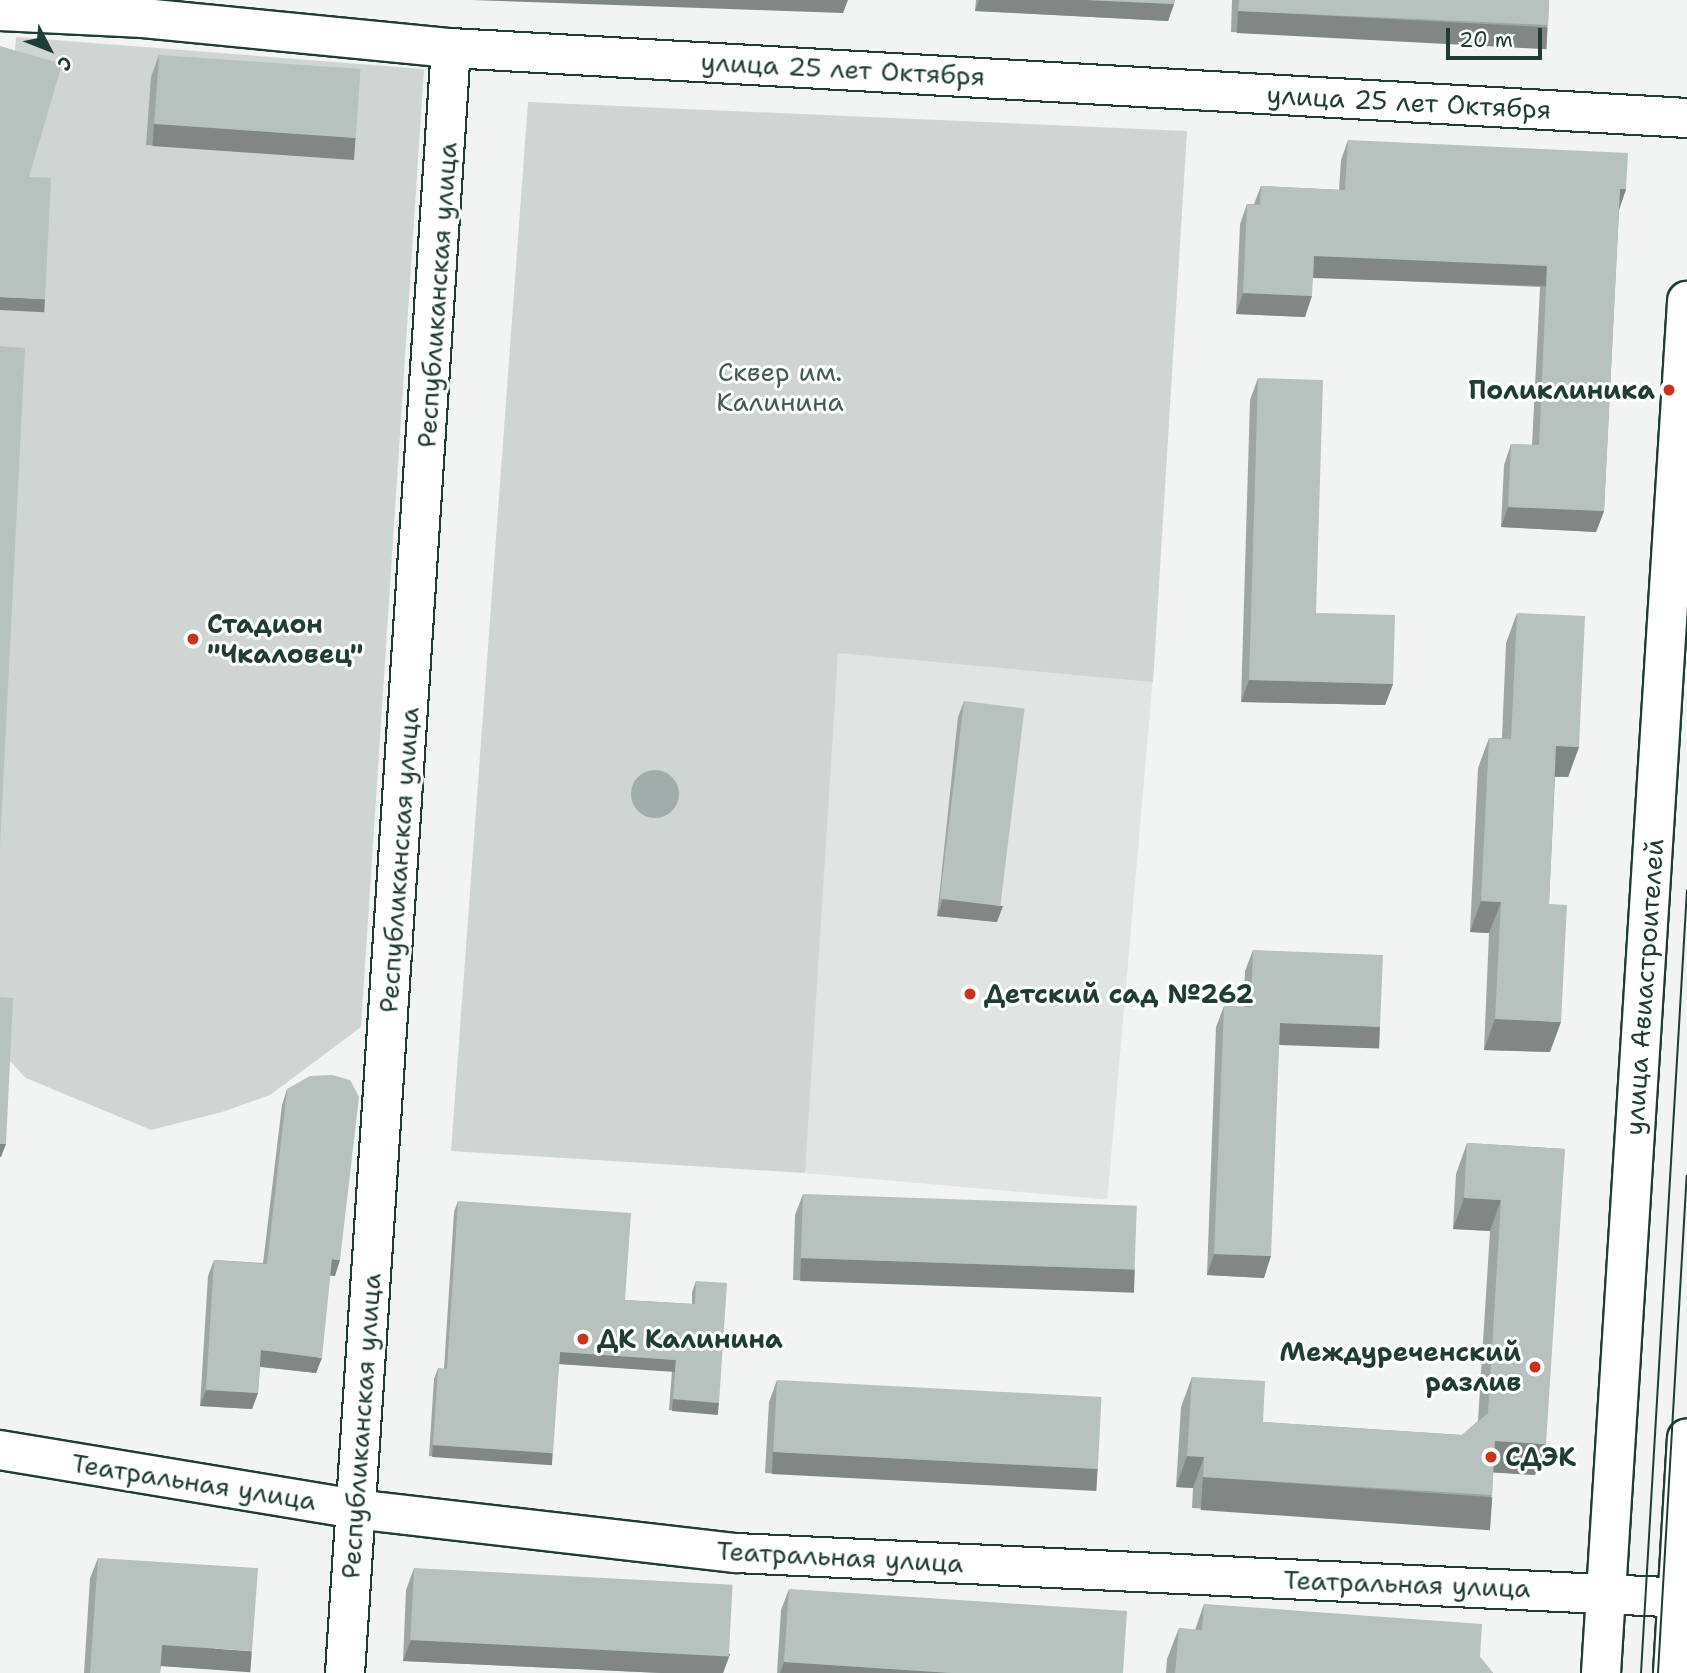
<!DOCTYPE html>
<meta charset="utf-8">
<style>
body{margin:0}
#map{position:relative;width:1687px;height:1673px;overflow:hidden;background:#f2f3f3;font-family:"Shantell Sans",sans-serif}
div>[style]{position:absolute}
.built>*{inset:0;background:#e0e4e3;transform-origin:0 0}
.green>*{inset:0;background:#ced5d3}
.water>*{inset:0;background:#a1adaa}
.round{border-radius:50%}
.roads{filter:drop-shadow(2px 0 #1f3d34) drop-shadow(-2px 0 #1f3d34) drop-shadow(0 2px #1f3d34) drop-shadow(0 -2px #1f3d34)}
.minor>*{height:38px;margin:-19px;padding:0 19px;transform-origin:19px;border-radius:19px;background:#fff}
.major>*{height:38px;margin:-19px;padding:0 19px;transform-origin:19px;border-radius:19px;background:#fff}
.tram>*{height:2px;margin:-1px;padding:0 1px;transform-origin:1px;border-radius:1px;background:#1f3d34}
.wall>*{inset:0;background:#9da6a3}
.shaded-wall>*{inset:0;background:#808784;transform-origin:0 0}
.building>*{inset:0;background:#b7c1bd;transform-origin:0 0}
.dots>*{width:19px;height:19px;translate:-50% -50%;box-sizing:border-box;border:4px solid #fff;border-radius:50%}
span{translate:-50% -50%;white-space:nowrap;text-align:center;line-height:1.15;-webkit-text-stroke:6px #fff;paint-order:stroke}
.street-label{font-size:26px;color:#1f3d34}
.park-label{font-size:26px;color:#425b54}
.poi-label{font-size:26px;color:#1f3d34;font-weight:700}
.right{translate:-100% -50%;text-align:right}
.left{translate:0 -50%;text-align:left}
.north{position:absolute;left:14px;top:14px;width:70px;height:70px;-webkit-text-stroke:5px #fff;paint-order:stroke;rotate:132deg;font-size:19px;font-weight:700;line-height:28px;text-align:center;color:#1f3d34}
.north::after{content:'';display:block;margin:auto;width:24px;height:32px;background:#1f3d34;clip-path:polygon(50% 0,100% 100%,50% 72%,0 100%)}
.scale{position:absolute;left:1446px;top:28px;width:96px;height:32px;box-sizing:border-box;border:4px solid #1f3d34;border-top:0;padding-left:9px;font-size:21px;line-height:24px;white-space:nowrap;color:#1f3d34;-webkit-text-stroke:5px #fff;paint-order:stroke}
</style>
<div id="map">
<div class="built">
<div style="left:838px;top:652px;width:316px;height:522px;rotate:5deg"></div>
</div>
<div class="green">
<div style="clip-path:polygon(16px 37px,424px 69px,361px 1027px,270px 1095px,222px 1112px,151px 1130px,26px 1078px,0 1051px,0 251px)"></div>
<div style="clip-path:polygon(528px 102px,1187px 131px,1153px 682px,838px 653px,805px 1173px,451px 1151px)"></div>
</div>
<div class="water">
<div class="round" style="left:631px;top:770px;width:48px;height:48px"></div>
</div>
<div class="roads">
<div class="minor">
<div style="left:0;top:11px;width:143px;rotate:2.8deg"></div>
<div style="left:143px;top:18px;width:309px;rotate:5.6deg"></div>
<div style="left:451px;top:48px;width:1238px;rotate:3.24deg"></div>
<div style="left:0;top:1450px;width:360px;rotate:9.4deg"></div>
<div style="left:355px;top:1509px;width:384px;rotate:6.6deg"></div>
<div style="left:736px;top:1553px;width:952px;rotate:2.71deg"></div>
<div style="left:345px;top:1673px;width:1628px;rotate:-86.27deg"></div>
</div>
<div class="major">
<div style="left:1601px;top:1673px;width:1375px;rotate:-86.41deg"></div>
<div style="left:1673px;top:1673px;width:235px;rotate:-86.6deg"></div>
</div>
</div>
<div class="tram">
<div style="left:1641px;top:1673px;width:784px;rotate:-86.64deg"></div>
<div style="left:1658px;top:1673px;width:498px;rotate:-86.7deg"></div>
</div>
<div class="wall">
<div style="clip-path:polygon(976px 0,1175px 0,1174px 4px,1168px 21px,975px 11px)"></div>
<div style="clip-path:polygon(1232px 0,1549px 0,1548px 25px,1540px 47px,1231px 32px)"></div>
<div style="clip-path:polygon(159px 55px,356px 137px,348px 159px,146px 145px,151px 77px)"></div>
<div style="clip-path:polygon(1348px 140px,1626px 189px,1619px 210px,1604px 511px,1596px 532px,1501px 527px,1504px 465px,1511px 444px,1532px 445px,1540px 287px,1313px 277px,1305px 317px,1236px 314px,1240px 224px,1247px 204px,1254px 204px,1261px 186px,1339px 190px,1341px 160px)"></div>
<div style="clip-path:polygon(1258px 378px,1316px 613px,1393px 684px,1385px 705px,1241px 702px,1250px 400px)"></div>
<div style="clip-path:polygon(1517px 613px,1579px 747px,1568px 777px,1555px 777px,1549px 904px,1550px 1052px,1484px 1050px,1489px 933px,1470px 932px,1478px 768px,1489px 738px,1502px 738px,1506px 643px)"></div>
<div style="clip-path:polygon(964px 701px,997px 922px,937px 916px,958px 717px)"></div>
<div style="clip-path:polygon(1253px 950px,1380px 1027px,1372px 1048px,1279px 1044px,1264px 1278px,1207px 1275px,1216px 1027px,1224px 1006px,1244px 1007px,1245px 971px)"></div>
<div style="clip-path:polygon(287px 1089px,335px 1276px,330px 1275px,316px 1373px,260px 1367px,258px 1393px,252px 1409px,200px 1406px,208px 1276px,214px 1260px,263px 1263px,282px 1105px)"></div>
<div style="clip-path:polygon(1467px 1143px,1565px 1149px,1535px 1475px,1493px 1472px,1492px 1495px,1481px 1525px,1192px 1508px,1193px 1488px,1176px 1487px,1181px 1407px,1192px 1377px,1263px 1422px,1462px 1435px,1478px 1421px,1490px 1231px,1453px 1229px,1456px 1174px)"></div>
<div style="clip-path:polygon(803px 1194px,1135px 1268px,1127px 1289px,793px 1280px,795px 1215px)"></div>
<div style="clip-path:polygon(458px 1201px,625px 1300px,692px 1304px,692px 1292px,696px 1281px,719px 1403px,715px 1414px,669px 1410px,672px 1371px,559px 1364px,549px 1464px,429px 1456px,434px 1379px,438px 1368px,444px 1369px,454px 1212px)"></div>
<div style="clip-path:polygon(777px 1380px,1098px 1469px,1090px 1490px,765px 1473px,769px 1402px)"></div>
<div style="clip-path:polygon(98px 1558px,244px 1671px,161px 1666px,160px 1673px,84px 1673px,90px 1578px)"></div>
<div style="clip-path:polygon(414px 1568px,730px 1654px,723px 1673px,662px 1673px,403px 1661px,406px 1590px)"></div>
<div style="clip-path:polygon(789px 1589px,1123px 1673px,777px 1673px,781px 1610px)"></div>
<div style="clip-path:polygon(1204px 1604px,1480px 1657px,1493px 1673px,1166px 1673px,1167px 1659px,1179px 1628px,1195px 1630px)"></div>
</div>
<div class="shaded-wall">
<div style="clip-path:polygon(472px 0,848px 0,843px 13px)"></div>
<div style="clip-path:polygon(979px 0,1085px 0,1174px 4px,1168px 21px,975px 11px)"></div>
<div style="left:1238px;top:11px;width:310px;height:22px;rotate:3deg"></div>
<div style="left:154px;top:124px;width:202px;height:22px;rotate:4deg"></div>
<div style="clip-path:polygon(1620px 189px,1626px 189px,1619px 210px)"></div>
<div style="left:1314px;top:256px;width:233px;height:22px;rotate:2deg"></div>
<div style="clip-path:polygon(1243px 293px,1312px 296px,1305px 317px,1236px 314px)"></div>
<div style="left:0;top:297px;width:45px;height:13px;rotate:3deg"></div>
<div style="clip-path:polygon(1508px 507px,1604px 511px,1596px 532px,1501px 527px)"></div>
<div style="clip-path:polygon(1249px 680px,1393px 684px,1385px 705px,1241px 702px)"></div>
<div style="clip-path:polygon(1556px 746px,1579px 747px,1568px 777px,1545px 776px)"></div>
<div style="clip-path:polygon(943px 899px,1003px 906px,997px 922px,937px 916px)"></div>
<div style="clip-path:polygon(1481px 901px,1501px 902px,1489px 933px,1470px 932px)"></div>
<div style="clip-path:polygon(1495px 1019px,1561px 1022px,1550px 1052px,1484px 1050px)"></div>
<div style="left:1280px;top:1023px;width:100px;height:22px;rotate:2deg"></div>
<div style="clip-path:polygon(0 1144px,6px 1144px,1px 1157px,0 1157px)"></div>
<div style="clip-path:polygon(1464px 1198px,1501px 1200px,1490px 1231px,1453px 1229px)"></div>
<div style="clip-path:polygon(1214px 1254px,1271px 1256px,1264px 1278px,1207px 1275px)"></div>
<div style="left:801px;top:1258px;width:334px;height:23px;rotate:2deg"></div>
<div style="clip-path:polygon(332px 1259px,340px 1260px,335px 1276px,326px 1275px)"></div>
<div style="clip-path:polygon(261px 1350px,322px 1358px,316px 1373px,255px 1366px)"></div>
<div style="left:560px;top:1352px;width:116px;height:12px;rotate:4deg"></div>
<div style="clip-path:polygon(206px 1390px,258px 1393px,252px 1409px,200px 1406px)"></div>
<div style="left:673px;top:1399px;width:46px;height:12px;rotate:5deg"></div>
<div style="clip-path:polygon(1495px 1441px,1546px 1444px,1535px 1475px,1484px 1472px)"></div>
<div style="left:433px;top:1445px;width:120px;height:12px;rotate:4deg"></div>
<div style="left:773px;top:1452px;width:325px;height:22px;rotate:3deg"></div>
<div style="clip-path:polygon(1187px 1456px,1204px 1457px,1193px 1488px,1176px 1487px)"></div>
<div style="left:1203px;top:1477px;width:290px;height:33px;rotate:4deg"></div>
<div style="clip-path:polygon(411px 1640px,730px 1654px,723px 1673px,662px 1673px,403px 1661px)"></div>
<div style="left:162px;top:1645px;width:90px;height:21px;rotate:4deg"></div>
<div style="clip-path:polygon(784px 1662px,951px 1673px,780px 1673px)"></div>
</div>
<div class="building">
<div style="clip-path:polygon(1085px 0,1175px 0,1174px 4px)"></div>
<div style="clip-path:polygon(1239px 0,1549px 0,1548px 25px,1238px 11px)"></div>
<div style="clip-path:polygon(0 46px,62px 64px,29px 177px,51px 178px,45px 299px,0 297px)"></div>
<div style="left:159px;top:55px;width:202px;height:69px;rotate:4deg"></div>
<div style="clip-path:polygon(1348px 140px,1628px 153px,1626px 189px,1620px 189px,1604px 511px,1508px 507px,1511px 444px,1539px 445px,1547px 266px,1314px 256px,1312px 296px,1243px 293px,1247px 204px,1260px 205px,1261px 186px,1345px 190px)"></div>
<div style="clip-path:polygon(0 346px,25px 348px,0 846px)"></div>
<div style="clip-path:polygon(1258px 378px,1323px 380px,1316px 613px,1395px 615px,1393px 684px,1249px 680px)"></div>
<div style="clip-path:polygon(1517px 613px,1585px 616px,1579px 747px,1556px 746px,1549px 904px,1567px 905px,1561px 1022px,1495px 1019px,1501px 902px,1481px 901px,1489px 738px,1511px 739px)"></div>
<div style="left:964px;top:701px;width:61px;height:199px;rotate:7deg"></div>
<div style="clip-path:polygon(1253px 950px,1383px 955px,1380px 1027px,1280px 1023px,1271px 1256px,1214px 1254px,1224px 1006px,1251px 1007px)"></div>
<div style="clip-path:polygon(0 997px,13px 998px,6px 1144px,0 1144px)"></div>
<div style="clip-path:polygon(332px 1075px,350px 1080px,359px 1097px,340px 1260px,332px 1259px,322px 1358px,261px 1350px,258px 1393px,206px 1390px,214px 1260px,267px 1264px,287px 1089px,310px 1076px)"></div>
<div style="clip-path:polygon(1467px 1143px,1565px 1149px,1546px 1444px,1495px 1441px,1492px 1495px,1203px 1477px,1204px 1457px,1187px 1456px,1192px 1377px,1265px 1381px,1263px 1422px,1462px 1435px,1488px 1413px,1501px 1200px,1464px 1198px)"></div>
<div style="left:803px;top:1194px;width:334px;height:64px;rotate:2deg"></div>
<div style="clip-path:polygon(458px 1201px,631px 1213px,625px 1300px,695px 1304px,696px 1281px,727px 1283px,719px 1403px,673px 1399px,676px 1360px,560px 1352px,553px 1453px,433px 1445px,438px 1368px,447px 1369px)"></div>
<div style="left:777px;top:1380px;width:325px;height:72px;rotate:3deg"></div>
<div style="clip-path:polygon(98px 1558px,258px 1568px,252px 1651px,162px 1645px,160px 1673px,90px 1673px)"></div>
<div style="left:414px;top:1568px;width:319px;height:72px;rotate:3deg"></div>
<div style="clip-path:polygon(789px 1589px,1127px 1611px,1123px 1673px,951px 1673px,784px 1662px)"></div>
<div style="clip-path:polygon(1204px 1604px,1482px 1624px,1480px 1657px,1493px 1673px,1175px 1673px,1179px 1628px,1202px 1630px)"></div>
</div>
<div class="dots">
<div style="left:1669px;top:390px;background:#c8321e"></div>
<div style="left:193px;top:639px;background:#c8321e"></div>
<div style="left:970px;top:994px;background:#c8321e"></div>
<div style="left:583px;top:1339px;background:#c8321e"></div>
<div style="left:1535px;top:1367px;background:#c8321e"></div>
<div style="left:1491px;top:1457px;background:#c8321e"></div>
</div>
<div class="street-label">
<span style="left:843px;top:69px;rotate:3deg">улица 25 лет Октября</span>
<span style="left:1409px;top:102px;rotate:3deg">улица 25 лет Октября</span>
<span style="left:437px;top:295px;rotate:-86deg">Республиканская улица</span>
<span style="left:399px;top:860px;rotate:-86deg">Республиканская улица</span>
<span style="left:1644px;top:987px;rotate:-86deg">улица Авиастроителей</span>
<span style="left:361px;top:1426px;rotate:-86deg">Республиканская улица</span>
<span style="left:194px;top:1482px;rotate:9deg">Театральная улица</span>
<span style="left:840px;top:1557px;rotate:3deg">Театральная улица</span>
<span style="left:1407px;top:1584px;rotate:2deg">Театральная улица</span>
</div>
<div class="park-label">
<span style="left:780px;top:387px">Сквер им.<br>Калинина</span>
</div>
<div class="poi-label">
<span class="right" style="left:1655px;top:390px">Поликлиника</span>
<span class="left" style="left:207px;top:639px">Стадион<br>"Чкаловец"</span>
<span class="left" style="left:984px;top:994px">Детский сад №262</span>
<span class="left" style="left:597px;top:1339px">ДК Калинина</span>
<span class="right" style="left:1521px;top:1367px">Междуреченский<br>разлив</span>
<span class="left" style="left:1505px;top:1457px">СДЭК</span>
</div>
<div class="north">С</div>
<div class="scale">20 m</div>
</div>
